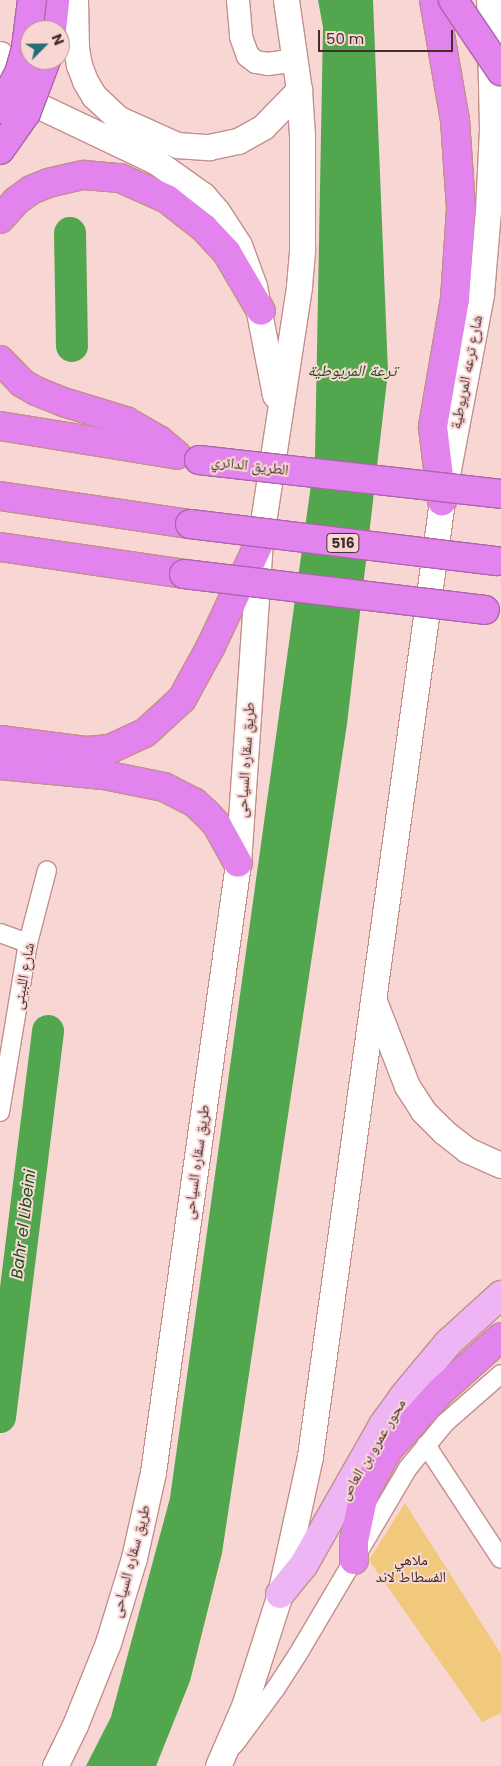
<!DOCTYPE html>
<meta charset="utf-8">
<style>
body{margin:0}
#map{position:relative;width:501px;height:1766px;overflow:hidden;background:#f8d6d4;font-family:Poppins,"Noto Naskh Arabic",sans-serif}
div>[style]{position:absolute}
.green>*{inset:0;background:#f0c97d}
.water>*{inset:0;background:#52a64e}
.river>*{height:32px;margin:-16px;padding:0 16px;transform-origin:16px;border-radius:16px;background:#52a64e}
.roads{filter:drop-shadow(1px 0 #c38f8b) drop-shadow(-1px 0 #c38f8b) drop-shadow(0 1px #c38f8b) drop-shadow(0 -1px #c38f8b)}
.minor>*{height:18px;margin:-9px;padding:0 9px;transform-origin:9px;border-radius:9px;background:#fff}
.tertiary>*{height:22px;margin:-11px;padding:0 11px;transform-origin:11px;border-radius:11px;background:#fff}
.secondary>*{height:25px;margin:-12.5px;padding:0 12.5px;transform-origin:12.5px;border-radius:12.5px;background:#fff}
.primary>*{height:28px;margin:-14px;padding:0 14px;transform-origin:14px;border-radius:14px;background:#eeb5f5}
.motorway>*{height:28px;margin:-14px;padding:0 14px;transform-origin:14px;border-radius:14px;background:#e283ee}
.bridges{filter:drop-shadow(1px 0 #ab65aa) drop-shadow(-1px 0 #ab65aa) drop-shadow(0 1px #ab65aa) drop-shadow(0 -1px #ab65aa)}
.motorway-bridge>*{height:28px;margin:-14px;padding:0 14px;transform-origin:14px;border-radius:14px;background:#e283ee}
span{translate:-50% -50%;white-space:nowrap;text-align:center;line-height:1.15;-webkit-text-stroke:4px #f8d6d4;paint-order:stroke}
.shield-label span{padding:1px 4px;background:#f8d6d4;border:1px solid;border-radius:4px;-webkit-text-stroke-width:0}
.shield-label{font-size:14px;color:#442e2d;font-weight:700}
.street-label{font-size:15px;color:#442e2d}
.park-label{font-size:15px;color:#352a16}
.water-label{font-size:16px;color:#165015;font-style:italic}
.north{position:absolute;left:20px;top:20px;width:50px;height:50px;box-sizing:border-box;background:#f8d6d4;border:1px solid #b09391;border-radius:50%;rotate:67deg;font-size:14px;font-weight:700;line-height:20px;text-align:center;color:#442e2d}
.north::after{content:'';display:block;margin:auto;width:18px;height:22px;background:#256f76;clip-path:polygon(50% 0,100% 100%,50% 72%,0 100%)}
.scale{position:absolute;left:318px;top:30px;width:135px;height:22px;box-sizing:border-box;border:2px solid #442e2d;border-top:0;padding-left:6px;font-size:15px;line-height:18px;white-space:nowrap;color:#442e2d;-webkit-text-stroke:4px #f8d6d4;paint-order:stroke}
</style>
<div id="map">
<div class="green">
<div style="clip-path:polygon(405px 1503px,501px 1654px,501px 1713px,482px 1722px,369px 1560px)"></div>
</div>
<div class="water">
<div style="clip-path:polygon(318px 0,373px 0,388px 372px,347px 724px,222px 1553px,190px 1681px,156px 1766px,86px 1766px,111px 1717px,170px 1498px,315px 456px,323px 27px)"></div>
</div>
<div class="river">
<div style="left:70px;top:233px;width:113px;rotate:89deg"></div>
<div style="left:0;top:1417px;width:389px;rotate:-82.9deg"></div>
</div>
<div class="roads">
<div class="minor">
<div style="left:0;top:933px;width:30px;rotate:20deg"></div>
<div style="left:0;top:1112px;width:171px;rotate:-80.6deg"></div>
<div style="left:28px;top:943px;width:75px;rotate:-75.4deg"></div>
<div style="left:426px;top:1445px;width:136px;rotate:56.7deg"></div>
<div style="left:234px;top:1745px;width:71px;rotate:-53.6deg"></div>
<div style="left:276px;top:1688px;width:40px;rotate:-57.1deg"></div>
<div style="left:298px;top:1654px;width:216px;rotate:-59.4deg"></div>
<div style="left:408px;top:1468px;width:58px;rotate:-50.6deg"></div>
<div style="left:445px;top:1423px;width:74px;rotate:-41.2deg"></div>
</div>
<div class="tertiary">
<div style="left:238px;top:0;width:37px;rotate:85deg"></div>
<div style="left:241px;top:37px;width:20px;rotate:70deg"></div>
<div style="left:248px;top:56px;width:10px;rotate:37deg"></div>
<div style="left:256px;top:62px;width:12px;rotate:9deg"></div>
<div style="left:268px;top:64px;width:27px;rotate:-8deg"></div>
</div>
<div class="secondary">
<div style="left:75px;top:0;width:48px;rotate:88.8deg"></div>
<div style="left:76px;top:48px;width:17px;rotate:80deg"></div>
<div style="left:79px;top:65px;width:17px;rotate:69deg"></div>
<div style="left:85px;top:81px;width:17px;rotate:59deg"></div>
<div style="left:94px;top:96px;width:34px;rotate:43deg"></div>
<div style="left:119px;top:119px;width:64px;rotate:24.1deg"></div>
<div style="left:177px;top:145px;width:32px;rotate:4deg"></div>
<div style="left:209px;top:147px;width:30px;rotate:-12deg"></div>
<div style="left:238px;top:141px;width:29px;rotate:-29deg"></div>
<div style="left:263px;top:127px;width:52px;rotate:-45.8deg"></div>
<div style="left:0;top:54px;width:35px;rotate:61deg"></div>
<div style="left:17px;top:85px;width:30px;rotate:44deg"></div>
<div style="left:39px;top:106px;width:128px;rotate:25.4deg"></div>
<div style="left:155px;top:161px;width:59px;rotate:35.3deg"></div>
<div style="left:203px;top:195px;width:21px;rotate:49deg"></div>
<div style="left:217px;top:211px;width:40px;rotate:57.1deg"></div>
<div style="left:239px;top:245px;width:44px;rotate:69.9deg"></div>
<div style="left:254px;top:286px;width:111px;rotate:79.1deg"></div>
<div style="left:374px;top:1001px;width:91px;rotate:68.8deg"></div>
<div style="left:407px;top:1086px;width:30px;rotate:57deg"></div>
<div style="left:423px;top:1111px;width:30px;rotate:45deg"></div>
<div style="left:444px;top:1132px;width:29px;rotate:38deg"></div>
<div style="left:467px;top:1150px;width:37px;rotate:24deg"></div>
<div style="left:55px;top:1766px;width:46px;rotate:-64deg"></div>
<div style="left:75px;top:1725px;width:88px;rotate:-68.1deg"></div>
<div style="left:108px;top:1643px;width:89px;rotate:-73deg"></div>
<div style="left:134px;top:1558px;width:88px;rotate:-77.5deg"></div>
<div style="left:153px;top:1472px;width:615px;rotate:-82.05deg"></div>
<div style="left:238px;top:863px;width:322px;rotate:-86.1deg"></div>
<div style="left:260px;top:542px;width:259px;rotate:-81.3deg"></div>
<div style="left:299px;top:286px;width:37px;rotate:-85deg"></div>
<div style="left:302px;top:249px;width:114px;rotate:-90deg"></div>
<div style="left:302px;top:135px;width:45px;rotate:-93.8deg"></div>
<div style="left:299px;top:90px;width:91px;rotate:-98.2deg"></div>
<div style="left:218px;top:1766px;width:65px;rotate:-66.6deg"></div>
<div style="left:244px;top:1706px;width:118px;rotate:-72.2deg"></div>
<div style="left:280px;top:1594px;width:141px;rotate:-77.7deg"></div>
<div style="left:310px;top:1456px;width:964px;rotate:-82.13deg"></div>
<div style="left:442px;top:501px;width:211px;rotate:-79.3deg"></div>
<div style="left:481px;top:294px;width:83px;rotate:-85.2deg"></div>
<div style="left:488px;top:211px;width:83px;rotate:-87.2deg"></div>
<div style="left:492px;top:128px;width:128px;rotate:-91.3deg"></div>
</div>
<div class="primary">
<div style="left:280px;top:1594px;width:36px;rotate:-51deg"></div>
<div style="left:303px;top:1566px;width:162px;rotate:-60.4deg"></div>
<div style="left:383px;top:1425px;width:34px;rotate:-54deg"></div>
<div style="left:403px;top:1397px;width:70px;rotate:-50.2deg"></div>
<div style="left:448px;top:1343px;width:72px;rotate:-42.2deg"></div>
</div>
<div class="motorway">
<div style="left:434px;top:0;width:122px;rotate:80.1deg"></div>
<div style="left:455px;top:120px;width:89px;rotate:86.1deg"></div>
<div style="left:461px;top:209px;width:90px;rotate:93.8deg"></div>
<div style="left:455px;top:299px;width:130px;rotate:99.8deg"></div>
<div style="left:433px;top:427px;width:75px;rotate:83.1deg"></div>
<div style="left:52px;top:30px;width:30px;rotate:-84deg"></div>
<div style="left:0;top:219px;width:24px;rotate:-48deg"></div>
<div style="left:16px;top:201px;width:19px;rotate:-36deg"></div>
<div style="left:31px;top:190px;width:18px;rotate:-22deg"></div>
<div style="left:48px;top:183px;width:37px;rotate:-13deg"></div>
<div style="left:84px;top:175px;width:36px;rotate:5deg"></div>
<div style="left:120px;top:178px;width:51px;rotate:24.1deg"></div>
<div style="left:167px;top:199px;width:47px;rotate:38.1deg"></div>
<div style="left:204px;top:228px;width:34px;rotate:47deg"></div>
<div style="left:227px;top:253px;width:67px;rotate:59.6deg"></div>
<div style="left:0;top:360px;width:32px;rotate:46deg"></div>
<div style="left:22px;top:383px;width:16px;rotate:30deg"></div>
<div style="left:36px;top:391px;width:29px;rotate:22deg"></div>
<div style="left:63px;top:402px;width:66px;rotate:16.8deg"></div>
<div style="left:126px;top:421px;width:38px;rotate:30deg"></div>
<div style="left:159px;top:440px;width:23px;rotate:40deg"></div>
<div style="left:0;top:426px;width:175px;rotate:9.2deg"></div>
<div style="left:0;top:496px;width:192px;rotate:8.4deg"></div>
<div style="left:0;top:547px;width:186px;rotate:8.3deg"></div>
<div style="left:0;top:740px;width:88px;rotate:7.2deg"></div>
<div style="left:87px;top:751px;width:23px;rotate:-5deg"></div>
<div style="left:110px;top:749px;width:38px;rotate:-25deg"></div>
<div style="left:145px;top:733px;width:50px;rotate:-42.6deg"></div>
<div style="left:182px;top:699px;width:60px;rotate:-61.3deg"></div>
<div style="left:211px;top:646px;width:115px;rotate:-64.8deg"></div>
<div style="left:0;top:765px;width:104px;rotate:5.5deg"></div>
<div style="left:104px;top:775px;width:61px;rotate:11.3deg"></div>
<div style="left:164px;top:787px;width:34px;rotate:27deg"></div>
<div style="left:194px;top:802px;width:16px;rotate:43deg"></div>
<div style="left:206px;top:813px;width:16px;rotate:47deg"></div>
<div style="left:217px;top:825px;width:43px;rotate:61.1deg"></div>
<div style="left:354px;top:1560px;width:19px;rotate:-90deg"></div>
<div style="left:354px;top:1541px;width:40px;rotate:-78deg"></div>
<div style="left:362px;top:1502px;width:19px;rotate:-69deg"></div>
<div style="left:369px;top:1484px;width:39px;rotate:-61deg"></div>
<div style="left:388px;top:1450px;width:78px;rotate:-48.1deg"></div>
<div style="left:440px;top:1392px;width:82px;rotate:-42deg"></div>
</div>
</div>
<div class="bridges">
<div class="motorway-bridge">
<div style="left:453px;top:0;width:86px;rotate:55.9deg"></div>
<div style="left:0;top:109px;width:41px;rotate:-62.2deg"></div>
<div style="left:19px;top:73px;width:26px;rotate:-74deg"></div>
<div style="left:26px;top:48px;width:48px;rotate:-82.9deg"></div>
<div style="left:0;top:150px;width:45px;rotate:-54.9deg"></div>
<div style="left:26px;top:113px;width:57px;rotate:-69.3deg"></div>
<div style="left:199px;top:460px;width:304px;rotate:6.4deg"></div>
<div style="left:190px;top:524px;width:309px;rotate:6.9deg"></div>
<div style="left:184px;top:574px;width:303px;rotate:6.8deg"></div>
</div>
</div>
<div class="shield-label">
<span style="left:343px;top:543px">516</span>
</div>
<div class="street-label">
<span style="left:466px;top:372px;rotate:-79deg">شارع ترعه المريوطية</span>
<span style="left:250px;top:465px;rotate:7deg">الطريق الدائري</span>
<span style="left:245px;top:760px;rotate:-86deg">طريق سقاره السياحى</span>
<span style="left:23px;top:976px;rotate:-80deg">شارع اللبينى</span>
<span style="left:196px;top:1162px;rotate:-82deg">طريق سقاره السياحى</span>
<span style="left:372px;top:1449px;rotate:-59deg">محور عمرو بن العاص</span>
<span style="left:130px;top:1561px;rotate:-75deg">طريق سقاره السياحى</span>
</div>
<div class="park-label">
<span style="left:411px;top:1568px">ملاهي<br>الفسطاط لاند</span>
</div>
<div class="water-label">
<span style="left:352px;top:371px">ترعة المريوطية</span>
<span style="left:24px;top:1224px;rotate:-83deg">Bahr el Libeini</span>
</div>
<div class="north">N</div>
<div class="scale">50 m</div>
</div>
